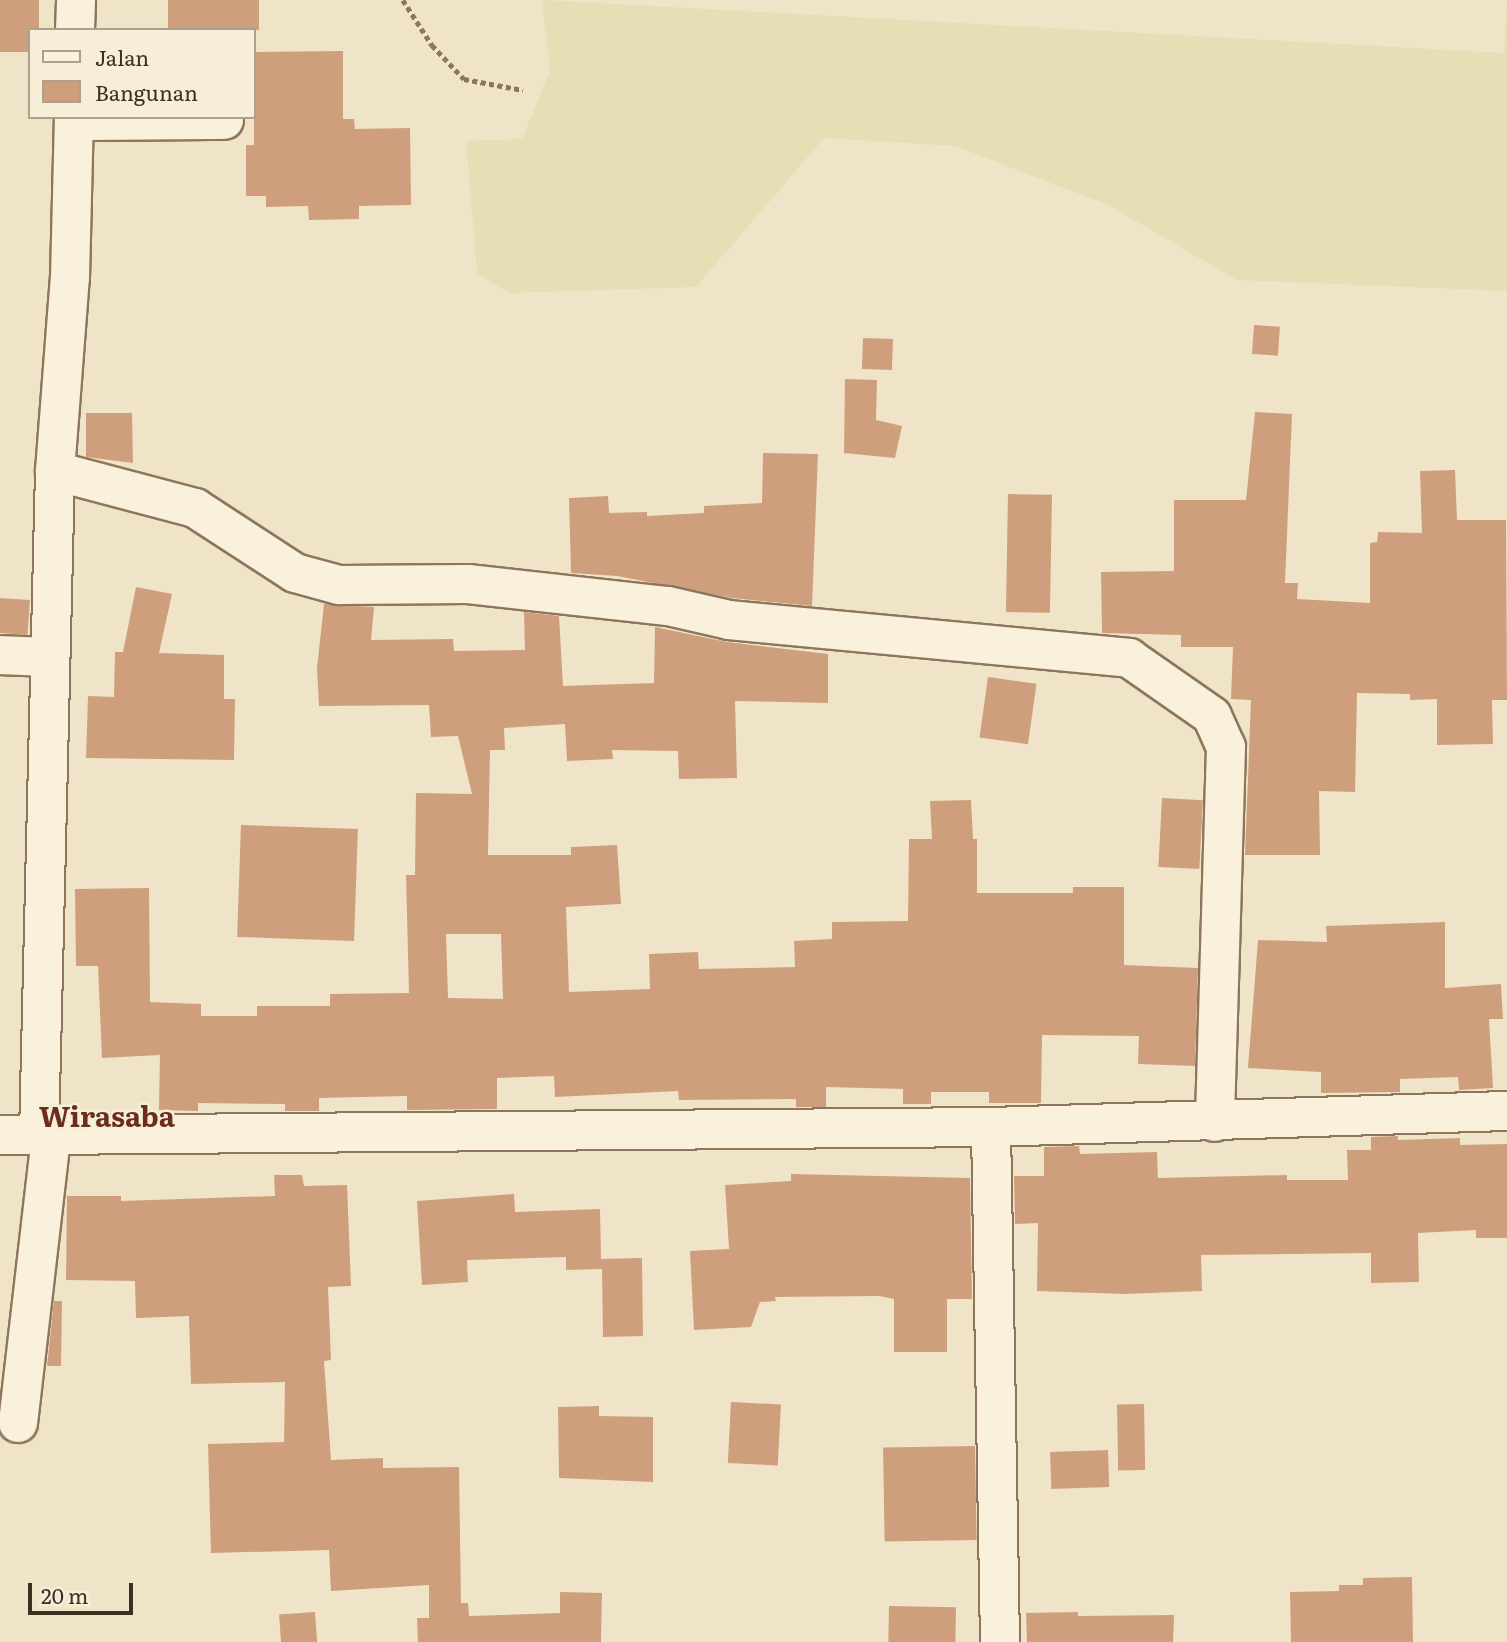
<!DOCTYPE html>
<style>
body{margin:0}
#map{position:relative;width:1507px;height:1642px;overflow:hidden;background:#f0e4c8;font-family:Literata,serif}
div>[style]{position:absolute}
.farmland>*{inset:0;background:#e6deb5}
.building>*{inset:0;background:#cf9f7d;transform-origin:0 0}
.path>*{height:4.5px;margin-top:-2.25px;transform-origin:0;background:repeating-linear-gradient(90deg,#8d765c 0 5px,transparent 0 8.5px)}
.roads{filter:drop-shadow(2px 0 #8d765c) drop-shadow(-2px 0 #8d765c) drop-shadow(0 2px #8d765c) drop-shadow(0 -2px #8d765c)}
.minor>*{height:38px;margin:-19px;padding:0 19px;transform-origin:19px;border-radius:19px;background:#faf1dc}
span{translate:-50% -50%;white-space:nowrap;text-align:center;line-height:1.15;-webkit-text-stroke:5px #f7eed8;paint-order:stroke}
.quarter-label{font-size:28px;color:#6b2e1e;font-weight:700}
.legend{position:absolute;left:28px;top:28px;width:228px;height:91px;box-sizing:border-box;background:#f7eed8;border:2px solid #ada18e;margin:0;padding:9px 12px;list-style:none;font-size:21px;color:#3d2e20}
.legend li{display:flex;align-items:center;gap:14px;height:35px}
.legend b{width:35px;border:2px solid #ada18e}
.scale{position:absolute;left:28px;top:1583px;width:105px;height:32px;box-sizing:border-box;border:4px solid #3d2e20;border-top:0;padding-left:9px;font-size:21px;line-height:24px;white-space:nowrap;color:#3d2e20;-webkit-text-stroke:5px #f7eed8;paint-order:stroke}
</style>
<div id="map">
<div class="farmland">
<div style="clip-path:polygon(542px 0,1504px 53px,1507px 0,1507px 291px,1237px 280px,1108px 205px,955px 146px,824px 138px,696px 287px,509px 293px,477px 273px,466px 141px,522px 139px,550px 71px)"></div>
</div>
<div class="building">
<div style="clip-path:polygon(0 0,39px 0,39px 30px,30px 30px,30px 52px,0 52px)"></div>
<div style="left:168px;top:0;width:91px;height:30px"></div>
<div style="clip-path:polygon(343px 51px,343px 119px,354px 119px,355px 129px,410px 128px,411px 205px,359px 206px,359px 219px,309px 220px,308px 206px,266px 207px,266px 196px,246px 196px,246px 145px,254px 145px,254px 52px)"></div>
<div style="left:1254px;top:325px;width:26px;height:29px;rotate:4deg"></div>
<div style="left:863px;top:338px;width:30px;height:31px;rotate:2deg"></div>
<div style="clip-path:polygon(845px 379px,877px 380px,876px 420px,902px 426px,895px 458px,844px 453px)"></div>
<div style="clip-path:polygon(1255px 412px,1292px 414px,1285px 583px,1298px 583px,1297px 599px,1370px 603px,1370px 543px,1377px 542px,1378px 532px,1422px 533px,1420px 471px,1455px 470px,1457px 520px,1506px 520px,1507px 700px,1492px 700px,1493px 744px,1437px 745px,1437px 699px,1410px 700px,1410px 694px,1357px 693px,1355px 792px,1319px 791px,1320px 855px,1245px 855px,1251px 700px,1231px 699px,1233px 647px,1181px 647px,1181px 635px,1102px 633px,1101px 572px,1174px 571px,1174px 500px,1246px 500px)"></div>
<div style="clip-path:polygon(86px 413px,132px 413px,133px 463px,86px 457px)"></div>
<div style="clip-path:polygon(763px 453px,818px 454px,812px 606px,732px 598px,617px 576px,571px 573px,569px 498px,608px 496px,609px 513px,647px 512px,647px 516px,704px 513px,704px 506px,762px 503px)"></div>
<div style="left:1008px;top:494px;width:44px;height:118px;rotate:1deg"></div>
<div style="clip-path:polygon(136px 587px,172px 594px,159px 653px,224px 655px,224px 699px,235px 699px,234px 760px,86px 758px,88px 696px,114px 697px,115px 652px,123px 652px)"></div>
<div style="left:0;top:598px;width:30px;height:35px;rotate:4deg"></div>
<div style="clip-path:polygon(evenodd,324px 604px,374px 607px,371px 640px,453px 639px,454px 651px,525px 650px,524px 612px,559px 616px,563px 686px,654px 683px,655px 627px,727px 642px,828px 654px,828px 703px,735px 701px,737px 778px,679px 779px,678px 751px,612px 750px,613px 759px,567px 761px,565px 724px,504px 728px,505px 750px,490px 750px,488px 855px,571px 855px,571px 847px,617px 845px,621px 904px,566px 907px,569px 992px,650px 989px,649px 954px,698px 952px,699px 969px,795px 967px,794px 941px,832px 939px,832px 922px,908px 921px,909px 839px,932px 839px,930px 801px,971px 800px,973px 839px,977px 839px,977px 893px,1073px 893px,1073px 887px,1124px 887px,1124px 965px,1198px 968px,1195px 1066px,1138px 1064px,1139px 1036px,1042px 1035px,1041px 1103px,989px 1103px,989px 1092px,931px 1092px,931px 1104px,903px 1104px,903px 1089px,826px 1087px,826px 1107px,796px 1107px,796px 1099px,679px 1100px,678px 1091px,555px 1097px,554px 1076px,497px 1078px,497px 1109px,407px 1110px,407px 1096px,319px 1098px,319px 1111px,285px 1111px,285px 1104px,198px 1103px,198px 1111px,159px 1110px,160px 1055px,102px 1058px,98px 966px,76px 966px,75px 889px,149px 888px,150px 1002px,201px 1004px,201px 1016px,257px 1016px,257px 1006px,330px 1006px,330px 994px,409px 993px,406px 875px,415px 875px,416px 793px,472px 794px,458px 736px,431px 737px,429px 705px,319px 706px,317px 668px,324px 604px,446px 934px,501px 934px,503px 999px,448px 998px,446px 934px)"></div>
<div style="left:988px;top:677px;width:49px;height:61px;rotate:8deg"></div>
<div style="left:1162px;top:798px;width:41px;height:69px;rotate:3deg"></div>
<div style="left:241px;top:825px;width:117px;height:112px;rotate:2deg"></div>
<div style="clip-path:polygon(1445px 922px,1445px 988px,1501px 984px,1503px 1019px,1489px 1019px,1493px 1088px,1459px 1090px,1458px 1077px,1400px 1079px,1400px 1092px,1321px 1093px,1321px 1072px,1248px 1068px,1258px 940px,1327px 942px,1326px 926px)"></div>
<div style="clip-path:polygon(1398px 1136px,1398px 1140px,1460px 1138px,1460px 1145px,1507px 1144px,1507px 1238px,1476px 1238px,1476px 1230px,1418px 1233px,1419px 1282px,1371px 1283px,1371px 1253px,1201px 1255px,1202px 1291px,1125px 1294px,1037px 1291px,1038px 1223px,1015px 1224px,1014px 1176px,1044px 1176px,1044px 1147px,1079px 1146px,1080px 1154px,1157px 1152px,1158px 1178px,1287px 1175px,1287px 1180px,1348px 1180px,1347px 1150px,1371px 1150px,1371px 1137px)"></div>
<div style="clip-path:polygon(791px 1174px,970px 1178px,972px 1299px,947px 1299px,947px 1352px,894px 1352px,894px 1299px,879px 1296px,775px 1297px,776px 1301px,760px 1302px,751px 1327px,694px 1330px,690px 1251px,729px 1249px,725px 1185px,791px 1181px)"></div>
<div style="clip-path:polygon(274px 1175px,302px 1175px,304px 1186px,347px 1185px,351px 1286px,328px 1287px,331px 1360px,324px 1361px,331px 1460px,383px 1458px,383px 1468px,459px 1467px,461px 1603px,468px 1603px,469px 1616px,560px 1613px,560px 1592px,602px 1593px,601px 1642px,418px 1642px,417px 1618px,429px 1618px,429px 1585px,331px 1591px,329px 1550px,211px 1553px,208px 1444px,284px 1442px,285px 1382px,191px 1384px,189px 1316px,136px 1318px,135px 1281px,66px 1280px,67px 1196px,121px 1196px,121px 1201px,275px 1196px)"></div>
<div style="clip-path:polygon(514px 1194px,515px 1212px,600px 1209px,601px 1259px,642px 1258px,643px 1336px,603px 1337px,602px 1269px,566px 1270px,566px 1257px,467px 1260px,468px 1282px,422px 1285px,417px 1201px)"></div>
<div style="clip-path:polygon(54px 1301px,62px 1301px,61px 1366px,47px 1366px)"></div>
<div style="left:731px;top:1402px;width:50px;height:61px;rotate:3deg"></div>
<div style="left:1144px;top:1404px;width:66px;height:27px;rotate:89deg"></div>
<div style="clip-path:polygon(599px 1406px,599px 1416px,653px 1417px,653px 1482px,559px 1478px,558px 1407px)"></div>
<div style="left:975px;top:1446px;width:94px;height:92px;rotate:89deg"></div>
<div style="left:1108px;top:1450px;width:37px;height:58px;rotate:88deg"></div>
<div style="clip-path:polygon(1412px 1577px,1413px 1642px,1291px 1642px,1290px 1592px,1339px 1591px,1339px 1585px,1363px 1585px,1363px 1578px)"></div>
<div style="left:889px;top:1606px;width:67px;height:36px;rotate:1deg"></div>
<div style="left:315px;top:1612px;width:30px;height:36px;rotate:86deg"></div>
<div style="clip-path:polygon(1078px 1612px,1078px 1616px,1174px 1615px,1173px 1642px,1027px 1642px,1026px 1613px)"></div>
</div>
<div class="path">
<div style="left:403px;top:0;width:54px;rotate:57.2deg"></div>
<div style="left:432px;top:45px;width:47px;rotate:46.7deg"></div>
<div style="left:464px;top:79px;width:60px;rotate:10.6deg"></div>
</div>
<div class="roads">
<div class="minor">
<div style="left:75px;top:30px;width:30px;rotate:-88deg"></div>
<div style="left:74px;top:121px;width:150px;rotate:-0.4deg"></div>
<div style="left:55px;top:471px;width:145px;rotate:14.8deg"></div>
<div style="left:195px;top:508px;width:119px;rotate:33deg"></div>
<div style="left:295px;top:573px;width:46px;rotate:15.3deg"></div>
<div style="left:339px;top:585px;width:129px;rotate:-0.4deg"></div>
<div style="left:468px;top:584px;width:201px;rotate:6.3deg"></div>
<div style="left:668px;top:606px;width:63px;rotate:12.9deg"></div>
<div style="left:729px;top:620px;width:402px;rotate:5.4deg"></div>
<div style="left:1129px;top:658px;width:101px;rotate:34.9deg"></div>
<div style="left:1212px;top:716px;width:34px;rotate:66deg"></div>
<div style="left:1226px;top:747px;width:375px;rotate:91.7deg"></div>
<div style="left:0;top:655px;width:48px;rotate:2.4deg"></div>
<div style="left:991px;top:1127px;width:516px;rotate:-1.78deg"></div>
<div style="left:0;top:1135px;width:39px"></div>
<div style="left:39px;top:1135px;width:664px;rotate:-88.62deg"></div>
<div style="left:55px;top:471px;width:194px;rotate:-85.6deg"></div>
<div style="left:70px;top:278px;width:161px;rotate:-88.6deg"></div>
<div style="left:39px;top:1135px;width:952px;rotate:-0.48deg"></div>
<div style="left:991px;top:1127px;width:515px;rotate:89deg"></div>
<div style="left:18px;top:1423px;width:288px;rotate:-83.4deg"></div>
</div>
</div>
<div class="quarter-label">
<span style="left:107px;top:1115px">Wirasaba</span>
</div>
<ul class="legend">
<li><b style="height:9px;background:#faf1dc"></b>Jalan</li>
<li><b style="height:19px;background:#cf9f7d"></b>Bangunan</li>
</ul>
<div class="scale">20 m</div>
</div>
